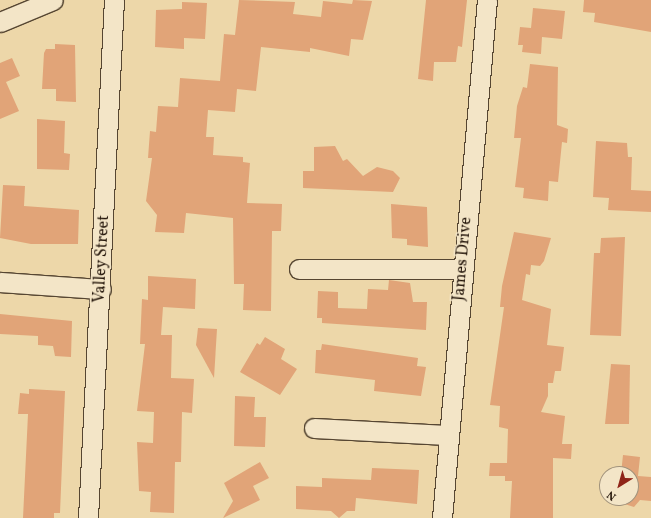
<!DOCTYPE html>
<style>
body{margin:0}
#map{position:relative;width:651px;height:518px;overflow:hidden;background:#edd7a9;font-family:Vollkorn,serif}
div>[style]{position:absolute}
.building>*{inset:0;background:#e1a478}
.roads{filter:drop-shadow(1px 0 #564632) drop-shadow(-1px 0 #564632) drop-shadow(0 1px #564632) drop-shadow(0 -1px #564632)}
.minor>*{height:19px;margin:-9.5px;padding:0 9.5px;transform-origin:9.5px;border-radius:9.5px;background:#f3e5c7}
span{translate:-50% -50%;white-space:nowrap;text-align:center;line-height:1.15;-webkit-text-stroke:3px #f3e5c7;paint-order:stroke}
.street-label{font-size:16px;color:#23150a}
.north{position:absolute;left:599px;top:466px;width:40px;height:40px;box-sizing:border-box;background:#f3e5c7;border:1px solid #a0927b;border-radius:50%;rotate:217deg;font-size:11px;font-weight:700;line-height:16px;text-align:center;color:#23150a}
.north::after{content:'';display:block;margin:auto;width:14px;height:18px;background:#8f2418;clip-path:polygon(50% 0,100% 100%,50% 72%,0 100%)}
</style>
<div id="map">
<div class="building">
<div style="clip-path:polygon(239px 0,295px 2px,293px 14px,321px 17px,323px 1px,352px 4px,353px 0,372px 1px,363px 40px,351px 39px,349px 56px,310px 48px,310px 52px,261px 47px,256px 91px,237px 89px,235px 112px,208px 110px,206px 137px,214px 137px,213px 155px,243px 157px,243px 162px,250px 163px,247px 203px,282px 204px,281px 231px,272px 231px,271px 311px,243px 310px,244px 284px,234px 284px,233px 218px,186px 213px,184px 233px,155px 232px,157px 215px,146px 201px,152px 158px,148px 158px,150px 131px,156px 132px,158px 106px,178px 107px,180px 78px,220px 81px,224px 34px,235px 35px)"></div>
<div style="clip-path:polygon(426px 0,467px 0,462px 47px,458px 46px,456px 62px,434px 62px,433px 81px,418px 79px)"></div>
<div style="clip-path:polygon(584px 0,651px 0,651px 32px,594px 22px,595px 13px,583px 12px)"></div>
<div style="clip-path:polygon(182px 2px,207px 3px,205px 39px,184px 38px,184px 49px,155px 47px,156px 10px,182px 9px)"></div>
<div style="clip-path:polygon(533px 8px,565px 11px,562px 39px,542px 37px,541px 54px,522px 52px,523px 45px,518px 45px,520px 27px,531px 28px)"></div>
<div style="clip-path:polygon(55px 44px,75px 45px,76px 102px,56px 101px,56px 89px,42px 89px,44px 53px,46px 49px,55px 49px)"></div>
<div style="clip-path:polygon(12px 58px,20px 76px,6px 82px,19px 111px,0 119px,0 63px)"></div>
<div style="clip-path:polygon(530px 64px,558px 67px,557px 125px,568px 129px,567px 143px,562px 142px,558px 182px,549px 181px,548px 201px,523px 198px,524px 188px,515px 187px,521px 138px,514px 138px,517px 106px,523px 87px,527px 88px)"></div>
<div style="clip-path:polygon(37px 119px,65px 121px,64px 153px,70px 154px,69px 170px,37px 169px)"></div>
<div style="clip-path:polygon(596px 141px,627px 143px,628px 157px,632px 157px,631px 190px,651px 191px,651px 212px,608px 210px,609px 198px,593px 197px)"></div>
<div style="clip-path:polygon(335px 146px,343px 161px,347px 159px,363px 176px,377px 167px,393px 171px,400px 178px,393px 192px,303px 188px,303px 171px,314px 171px,314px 147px)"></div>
<div style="clip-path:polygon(3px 185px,25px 186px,24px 206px,79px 210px,78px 244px,31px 244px,0 238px)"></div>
<div style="clip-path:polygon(391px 204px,427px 207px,428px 247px,407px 245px,407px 239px,392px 238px)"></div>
<div style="clip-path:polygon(514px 232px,551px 238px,544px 261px,540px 266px,531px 265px,530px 275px,526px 274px,522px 300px,551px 309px,547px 345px,564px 347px,561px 371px,555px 371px,553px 383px,548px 383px,548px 396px,541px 412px,565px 416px,562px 444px,572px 444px,571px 459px,553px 458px,553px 518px,510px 518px,512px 481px,505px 481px,505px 476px,489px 476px,490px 463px,507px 463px,508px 429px,499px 427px,500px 406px,490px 405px,504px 307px,500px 307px,502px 286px)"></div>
<div style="clip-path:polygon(625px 237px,621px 336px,590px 335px,594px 253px,600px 253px,601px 238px)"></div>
<div style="clip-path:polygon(148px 276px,196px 279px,195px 309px,163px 307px,161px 335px,172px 335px,171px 378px,194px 379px,192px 413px,182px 412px,181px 462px,175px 462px,174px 513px,150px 512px,151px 492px,139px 491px,137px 442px,153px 443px,154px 412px,137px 411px,145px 344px,140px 344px,142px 299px,148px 300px)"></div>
<div style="clip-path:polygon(389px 280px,410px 283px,413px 302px,427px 302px,426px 330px,322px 323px,322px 318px,317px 318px,318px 291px,338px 292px,338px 308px,367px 309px,368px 289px,388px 290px)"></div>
<div style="clip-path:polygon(0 314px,72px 321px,71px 357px,55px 356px,53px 346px,38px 345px,38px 336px,0 334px)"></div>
<div style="clip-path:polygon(198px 328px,217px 329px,214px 378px,196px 345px)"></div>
<div style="clip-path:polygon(265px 337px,285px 349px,281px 359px,297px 369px,280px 395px,240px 372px,257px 343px,260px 345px)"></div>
<div style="clip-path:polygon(322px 344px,418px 358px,417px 366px,426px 367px,421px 396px,374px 391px,375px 380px,315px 373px,316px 350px,321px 350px)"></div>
<div style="clip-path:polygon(611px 364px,630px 365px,629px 424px,605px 424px)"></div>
<div style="clip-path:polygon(29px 389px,65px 391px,60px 513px,54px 513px,54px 518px,23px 518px,28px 414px,18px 414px,20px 393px,29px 394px)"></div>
<div style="clip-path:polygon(235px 396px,255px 397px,254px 417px,266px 417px,265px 447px,234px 446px)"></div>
<div style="clip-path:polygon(623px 455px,640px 457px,638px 476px,651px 477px,651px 501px,640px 500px,634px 507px,618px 502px,619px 498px,631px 498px,631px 474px,621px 474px)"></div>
<div style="clip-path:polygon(260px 462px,269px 478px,253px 486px,260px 500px,223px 518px,233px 501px,224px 483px)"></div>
<div style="clip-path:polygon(372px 468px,419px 470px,417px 504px,356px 498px,355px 511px,347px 511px,339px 518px,331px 511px,296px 509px,296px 486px,322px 487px,322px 478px,371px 480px)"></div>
</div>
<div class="roads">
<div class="minor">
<div style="left:0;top:22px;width:57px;rotate:-22.5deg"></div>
<div style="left:299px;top:269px;width:163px"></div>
<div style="left:0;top:282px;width:101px;rotate:4deg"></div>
<div style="left:314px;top:428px;width:133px;rotate:3deg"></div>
<div style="left:88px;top:518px;width:519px;rotate:-87.13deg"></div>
<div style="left:442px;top:518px;width:520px;rotate:-85.04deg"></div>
</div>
</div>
<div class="street-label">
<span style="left:102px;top:259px;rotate:-87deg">Valley Street</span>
<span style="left:463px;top:259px;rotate:-85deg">James Drive</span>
</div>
<div class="north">N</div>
</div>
